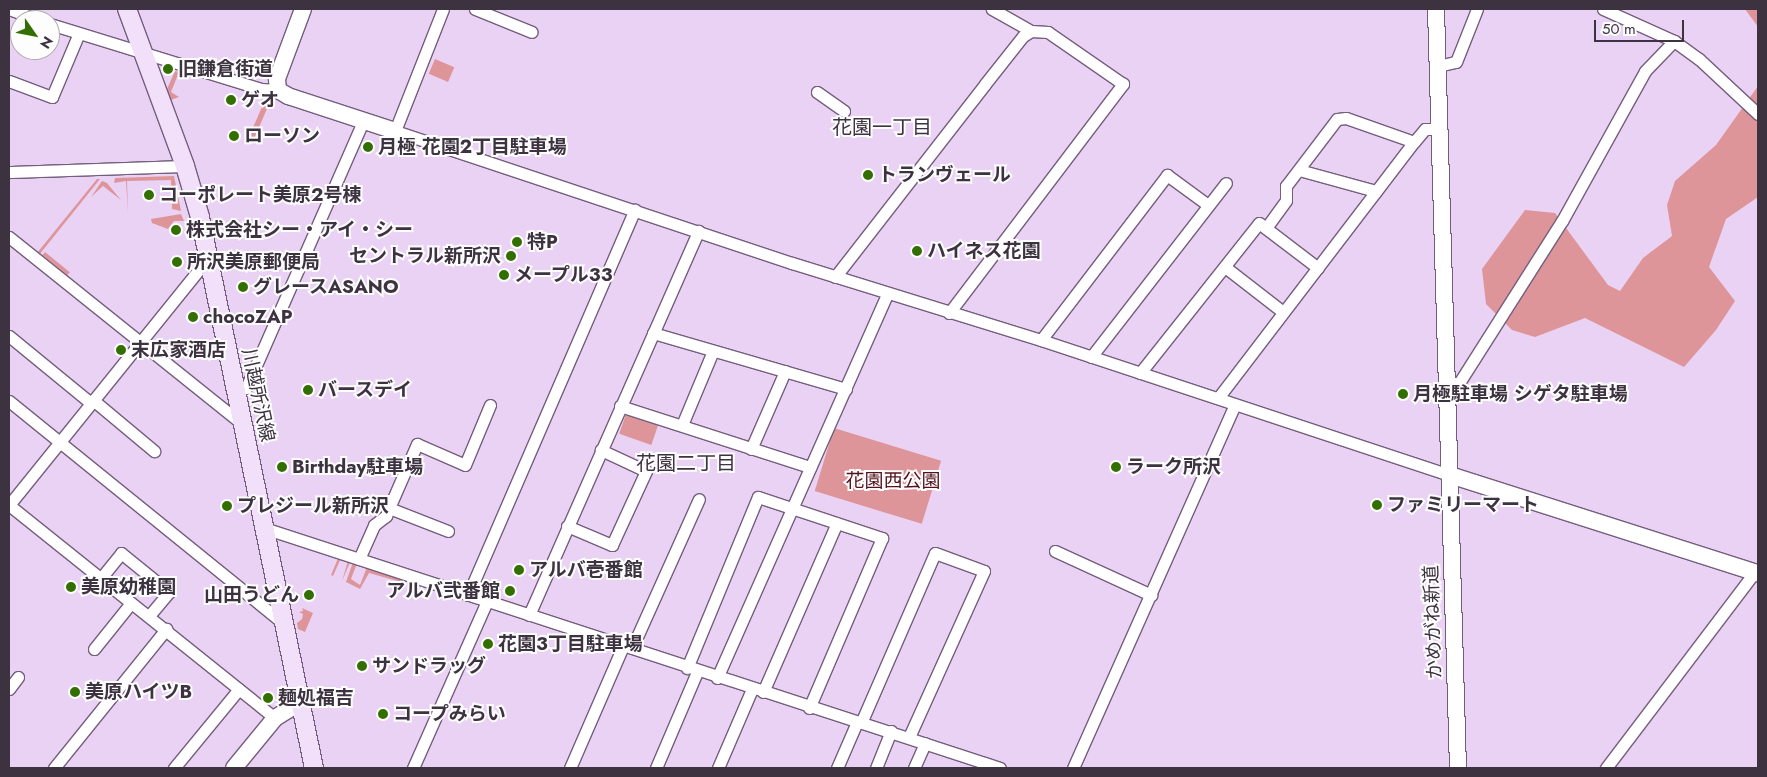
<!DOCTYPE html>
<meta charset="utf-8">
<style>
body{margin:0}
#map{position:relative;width:1767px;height:777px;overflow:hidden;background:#ead2f5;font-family:Jost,"Noto Sans JP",sans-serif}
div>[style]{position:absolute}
.green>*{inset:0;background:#de9599;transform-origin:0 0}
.roads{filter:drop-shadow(1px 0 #745e7d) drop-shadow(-1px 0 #745e7d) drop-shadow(0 1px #745e7d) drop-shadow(0 -1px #745e7d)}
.street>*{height:11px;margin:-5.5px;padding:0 5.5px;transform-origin:5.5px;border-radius:5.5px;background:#fff}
.secondary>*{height:16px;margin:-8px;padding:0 8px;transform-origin:8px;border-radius:8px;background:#fff}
.primary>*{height:18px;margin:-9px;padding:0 9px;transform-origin:9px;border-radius:9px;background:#f2dffa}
.dots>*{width:14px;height:14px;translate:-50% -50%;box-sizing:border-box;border:2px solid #fdfdfd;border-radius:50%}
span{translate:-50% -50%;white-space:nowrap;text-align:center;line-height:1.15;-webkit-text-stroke:4px #fdfdfd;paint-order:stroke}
.poi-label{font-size:19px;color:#3c3240;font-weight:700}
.left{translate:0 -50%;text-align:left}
.right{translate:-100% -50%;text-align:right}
.street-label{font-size:19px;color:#3c3240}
.park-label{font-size:19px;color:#54121d}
.neighbourhood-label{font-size:20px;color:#3c3240}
.frame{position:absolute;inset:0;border:10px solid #3c3240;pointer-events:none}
.north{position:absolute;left:10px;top:10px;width:50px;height:50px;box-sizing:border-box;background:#fdfdfd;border:1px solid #b0acb1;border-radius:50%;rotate:123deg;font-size:14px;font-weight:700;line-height:20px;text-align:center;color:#3c3240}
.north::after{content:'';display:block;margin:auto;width:18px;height:22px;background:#336e00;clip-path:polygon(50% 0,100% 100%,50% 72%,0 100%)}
.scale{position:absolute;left:1594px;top:20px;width:90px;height:22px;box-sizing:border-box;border:2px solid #3c3240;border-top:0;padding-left:6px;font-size:15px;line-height:18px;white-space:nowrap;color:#3c3240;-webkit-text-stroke:4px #fdfdfd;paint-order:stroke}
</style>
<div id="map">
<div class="green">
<div style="clip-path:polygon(1745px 9px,1758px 9px,1758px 27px)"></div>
<div style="left:435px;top:59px;width:21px;height:16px;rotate:23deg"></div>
<div style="clip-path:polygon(175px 71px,179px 72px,171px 92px,179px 97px,171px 100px,167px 89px)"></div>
<div style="clip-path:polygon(1758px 86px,1758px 197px,1726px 219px,1709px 267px,1735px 301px,1716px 330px,1684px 367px,1585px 318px,1535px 337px,1512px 330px,1486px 304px,1482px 269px,1525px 210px,1555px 213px,1608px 285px,1620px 291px,1643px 258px,1672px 236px,1667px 205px,1675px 181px,1716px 145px)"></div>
<div style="clip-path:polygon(265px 100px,270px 102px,253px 141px,251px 132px)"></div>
<div style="clip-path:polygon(174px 176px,181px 211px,172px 209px,171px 180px,127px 181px,128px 213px,126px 181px,114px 183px,115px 178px)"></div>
<div style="clip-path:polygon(97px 179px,100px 179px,39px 255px,37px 253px)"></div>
<div style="clip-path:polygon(102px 181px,107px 183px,121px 200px,103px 186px,91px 197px)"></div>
<div style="clip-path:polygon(181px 214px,184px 221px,174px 221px,168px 229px,152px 223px,151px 219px)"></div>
<div style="left:45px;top:252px;width:32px;height:4px;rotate:39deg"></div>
<div style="left:626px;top:414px;width:34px;height:21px;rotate:19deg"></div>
<div style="left:834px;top:428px;width:112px;height:66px;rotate:17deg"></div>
<div style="clip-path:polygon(339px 556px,351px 560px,342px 581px,348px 561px,341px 558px,333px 576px,331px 575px)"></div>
<div style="clip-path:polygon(evenodd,353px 562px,400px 579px,401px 582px,369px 573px,360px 589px,346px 582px,353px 562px,361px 565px,367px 567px,360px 585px,351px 579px,356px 566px,361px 565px)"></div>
<div style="clip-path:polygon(302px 608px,313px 613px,305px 632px,298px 629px,297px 623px,302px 619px,303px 614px,299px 612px,303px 611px)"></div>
</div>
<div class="roads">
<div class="street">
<div style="left:9px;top:9px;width:32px;rotate:20deg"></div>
<div style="left:443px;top:9px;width:131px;rotate:111.5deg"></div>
<div style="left:395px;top:131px;width:418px;rotate:18.4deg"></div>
<div style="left:792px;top:263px;width:261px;rotate:17.2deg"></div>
<div style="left:1041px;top:340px;width:431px;rotate:18.3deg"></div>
<div style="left:475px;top:9px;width:61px;rotate:22deg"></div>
<div style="left:1603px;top:9px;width:78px;rotate:24.3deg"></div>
<div style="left:1674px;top:41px;width:31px;rotate:36deg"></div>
<div style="left:1699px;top:59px;width:81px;rotate:43deg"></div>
<div style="left:50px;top:24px;width:221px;rotate:17.1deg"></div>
<div style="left:261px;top:89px;width:17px;rotate:3deg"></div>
<div style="left:1438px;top:66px;width:18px;rotate:-13deg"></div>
<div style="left:1456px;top:62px;width:57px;rotate:-68.4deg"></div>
<div style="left:9px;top:81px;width:46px;rotate:20.4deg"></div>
<div style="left:52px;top:97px;width:69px;rotate:-67.1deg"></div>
<div style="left:817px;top:92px;width:33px;rotate:35deg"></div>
<div style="left:1299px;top:170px;width:80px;rotate:15.3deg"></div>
<div style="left:9px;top:172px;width:176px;rotate:-2deg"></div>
<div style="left:1266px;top:228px;width:34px;rotate:-54deg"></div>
<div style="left:1286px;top:200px;width:14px;rotate:-90deg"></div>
<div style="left:1286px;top:186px;width:84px;rotate:-52.7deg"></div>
<div style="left:1337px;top:119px;width:9px;rotate:-6deg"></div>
<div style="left:1346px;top:118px;width:72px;rotate:19.4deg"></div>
<div style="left:9px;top:237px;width:299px;rotate:38.7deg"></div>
<div style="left:1225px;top:267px;width:73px;rotate:37.8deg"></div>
<div style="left:835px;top:277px;width:244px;rotate:-52.1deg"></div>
<div style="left:985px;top:84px;width:61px;rotate:-51.6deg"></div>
<div style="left:1023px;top:36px;width:9px;rotate:-32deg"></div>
<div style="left:949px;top:313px;width:288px;rotate:-52.8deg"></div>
<div style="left:1123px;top:84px;width:91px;rotate:-145.3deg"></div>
<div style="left:1048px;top:32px;width:17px;rotate:-177deg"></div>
<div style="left:1031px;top:31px;width:45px;rotate:-150.6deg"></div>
<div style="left:653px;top:333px;width:201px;rotate:16.2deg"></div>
<div style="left:9px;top:336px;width:106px;rotate:39.3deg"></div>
<div style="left:1041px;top:340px;width:208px;rotate:-52.6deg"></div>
<div style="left:1167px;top:175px;width:51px;rotate:36.2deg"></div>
<div style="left:1091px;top:357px;width:220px;rotate:-52.2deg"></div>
<div style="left:1140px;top:373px;width:191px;rotate:-51.6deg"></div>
<div style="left:1259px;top:223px;width:74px;rotate:37.3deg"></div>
<div style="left:1448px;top:383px;width:11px"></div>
<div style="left:1459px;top:383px;width:192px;rotate:-57.6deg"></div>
<div style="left:1562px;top:221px;width:171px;rotate:-61deg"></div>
<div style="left:1645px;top:71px;width:42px;rotate:-46deg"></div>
<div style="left:235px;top:390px;width:11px;rotate:-10deg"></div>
<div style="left:246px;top:388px;width:292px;rotate:-66.3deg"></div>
<div style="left:1218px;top:398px;width:322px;rotate:-52.6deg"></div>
<div style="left:1414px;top:142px;width:17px;rotate:-50deg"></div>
<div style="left:1425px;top:129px;width:15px"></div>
<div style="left:93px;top:400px;width:80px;rotate:39.9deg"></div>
<div style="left:9px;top:401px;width:353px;rotate:39deg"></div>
<div style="left:620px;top:406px;width:200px;rotate:17.8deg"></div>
<div style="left:682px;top:425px;width:80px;rotate:-67.3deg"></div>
<div style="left:751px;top:449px;width:85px;rotate:-66.4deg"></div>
<div style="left:9px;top:505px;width:341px;rotate:38.7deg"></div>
<div style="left:9px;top:505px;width:317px;rotate:-51.1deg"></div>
<div style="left:567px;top:526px;width:49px;rotate:22.9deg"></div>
<div style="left:612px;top:545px;width:81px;rotate:-65.3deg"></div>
<div style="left:646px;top:471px;width:50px;rotate:-155deg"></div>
<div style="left:264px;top:528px;width:774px;rotate:18.06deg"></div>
<div style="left:448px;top:531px;width:63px;rotate:-158.7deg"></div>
<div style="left:389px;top:508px;width:70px;rotate:-66.4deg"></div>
<div style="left:417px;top:444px;width:52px;rotate:23.6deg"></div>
<div style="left:465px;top:465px;width:65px;rotate:-67.4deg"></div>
<div style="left:1055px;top:551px;width:106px;rotate:24.6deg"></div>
<div style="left:359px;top:559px;width:37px;rotate:-66deg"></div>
<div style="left:374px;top:525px;width:15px;rotate:-37deg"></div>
<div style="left:386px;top:516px;width:9px;rotate:-69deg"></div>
<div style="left:101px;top:578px;width:32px;rotate:-51deg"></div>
<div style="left:121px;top:553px;width:62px;rotate:39.1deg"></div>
<div style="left:169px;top:592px;width:31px;rotate:130deg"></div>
<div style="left:468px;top:595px;width:420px;rotate:-66.6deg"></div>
<div style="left:529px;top:615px;width:420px;rotate:-66.2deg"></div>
<div style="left:632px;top:648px;width:163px;rotate:-65.8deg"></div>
<div style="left:94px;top:649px;width:59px;rotate:-51.2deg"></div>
<div style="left:687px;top:668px;width:185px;rotate:-67.5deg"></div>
<div style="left:758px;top:497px;width:131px;rotate:18.3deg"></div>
<div style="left:882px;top:538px;width:185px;rotate:113.2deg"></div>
<div style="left:717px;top:678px;width:420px;rotate:-66.1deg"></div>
<div style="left:9px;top:689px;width:15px;rotate:-53deg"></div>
<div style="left:763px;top:692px;width:184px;rotate:-66.4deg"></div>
<div style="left:861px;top:723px;width:185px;rotate:-66.5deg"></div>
<div style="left:935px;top:553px;width:52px;rotate:20.2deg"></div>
<div style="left:984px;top:571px;width:182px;rotate:114.3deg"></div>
<div style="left:54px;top:768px;width:179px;rotate:-51.1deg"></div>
<div style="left:174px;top:768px;width:102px;rotate:-50.6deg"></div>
<div style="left:413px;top:768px;width:183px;rotate:-66.1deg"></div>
<div style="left:570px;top:768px;width:133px;rotate:-66.5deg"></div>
<div style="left:656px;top:768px;width:104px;rotate:-66.9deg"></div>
<div style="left:718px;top:768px;width:86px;rotate:-66.7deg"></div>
<div style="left:837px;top:768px;width:50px;rotate:-66.5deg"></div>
<div style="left:876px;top:768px;width:40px;rotate:-68deg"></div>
<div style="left:914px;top:768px;width:27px;rotate:-66deg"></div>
<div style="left:1073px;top:768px;width:398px;rotate:-66deg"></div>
<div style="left:1606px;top:768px;width:246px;rotate:-52.8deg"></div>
</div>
<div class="secondary">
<div style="left:303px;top:9px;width:75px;rotate:110.4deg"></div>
<div style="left:277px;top:79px;width:11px;rotate:85deg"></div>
<div style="left:278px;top:90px;width:12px;rotate:31deg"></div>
<div style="left:288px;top:96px;width:113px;rotate:18.1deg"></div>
<div style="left:1436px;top:9px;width:759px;rotate:88.34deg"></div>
<div style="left:1450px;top:475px;width:323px;rotate:17.7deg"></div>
<div style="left:234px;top:768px;width:65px;rotate:-50.6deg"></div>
<div style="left:275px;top:718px;width:28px;rotate:-32deg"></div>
</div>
<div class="primary">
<div style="left:127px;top:9px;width:167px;rotate:69.7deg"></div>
<div style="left:185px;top:166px;width:53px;rotate:73.6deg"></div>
<div style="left:200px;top:217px;width:563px;rotate:78.31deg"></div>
</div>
</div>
<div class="dots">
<div style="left:168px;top:69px;background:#336e00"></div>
<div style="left:231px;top:100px;background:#336e00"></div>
<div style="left:234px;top:136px;background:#336e00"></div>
<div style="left:368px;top:147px;background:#336e00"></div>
<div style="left:868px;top:175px;background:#336e00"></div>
<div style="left:149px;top:195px;background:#336e00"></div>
<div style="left:176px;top:230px;background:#336e00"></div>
<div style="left:517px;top:242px;background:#336e00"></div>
<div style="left:917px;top:251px;background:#336e00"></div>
<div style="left:511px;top:256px;background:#336e00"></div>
<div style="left:177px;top:262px;background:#336e00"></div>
<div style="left:504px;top:275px;background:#336e00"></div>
<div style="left:243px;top:287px;background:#336e00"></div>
<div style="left:193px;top:317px;background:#336e00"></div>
<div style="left:121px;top:350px;background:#336e00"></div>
<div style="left:308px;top:390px;background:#336e00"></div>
<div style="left:1403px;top:394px;background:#336e00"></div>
<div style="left:282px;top:467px;background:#336e00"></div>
<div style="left:1116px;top:467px;background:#336e00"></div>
<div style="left:1377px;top:505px;background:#336e00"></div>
<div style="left:227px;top:506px;background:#336e00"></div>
<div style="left:519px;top:570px;background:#336e00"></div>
<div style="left:71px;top:587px;background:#336e00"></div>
<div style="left:510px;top:591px;background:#336e00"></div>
<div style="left:309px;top:595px;background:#336e00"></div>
<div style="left:488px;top:644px;background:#336e00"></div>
<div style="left:362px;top:666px;background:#336e00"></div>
<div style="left:75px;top:692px;background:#336e00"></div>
<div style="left:268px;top:698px;background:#336e00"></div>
<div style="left:383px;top:714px;background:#336e00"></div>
</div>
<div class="poi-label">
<span class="left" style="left:178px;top:69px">旧鎌倉街道</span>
<span class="left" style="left:241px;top:100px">ゲオ</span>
<span class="left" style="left:244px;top:136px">ローソン</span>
<span class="left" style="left:378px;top:147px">月極 花園２丁目駐車場</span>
<span class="left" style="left:878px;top:175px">トランヴェール</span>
<span class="left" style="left:159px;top:195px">コーポレート美原2号棟</span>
<span class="left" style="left:186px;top:230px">株式会社シー・アイ・シー</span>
<span class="left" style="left:527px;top:242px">特P</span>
<span class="left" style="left:927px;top:251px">ハイネス花園</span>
<span class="right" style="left:501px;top:256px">セントラル新所沢</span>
<span class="left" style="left:187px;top:262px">所沢美原郵便局</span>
<span class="left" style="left:514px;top:275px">メープル33</span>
<span class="left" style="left:253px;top:287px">グレースASANO</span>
<span class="left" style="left:203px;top:317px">chocoZAP</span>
<span class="left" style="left:131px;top:350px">末広家酒店</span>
<span class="left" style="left:318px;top:390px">バースデイ</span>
<span class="left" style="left:1413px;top:394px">月極駐車場 シゲタ駐車場</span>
<span class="left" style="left:292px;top:467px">Birthday駐車場</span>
<span class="left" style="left:1126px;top:467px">ラーク所沢</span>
<span class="left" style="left:1387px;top:505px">ファミリーマート</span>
<span class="left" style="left:237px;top:506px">プレジール新所沢</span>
<span class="left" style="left:529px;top:570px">アルバ壱番館</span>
<span class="left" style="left:81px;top:587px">美原幼稚園</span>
<span class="right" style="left:500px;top:591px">アルバ弐番館</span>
<span class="right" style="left:299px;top:595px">山田うどん</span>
<span class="left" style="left:498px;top:644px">花園3丁目駐車場</span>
<span class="left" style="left:372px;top:666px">サンドラッグ</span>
<span class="left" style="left:85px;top:692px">美原ハイツB</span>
<span class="left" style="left:278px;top:698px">麺処福吉</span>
<span class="left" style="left:393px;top:714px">コープみらい</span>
</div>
<div class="street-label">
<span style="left:258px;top:395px;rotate:78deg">川越所沢線</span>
<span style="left:1433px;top:622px;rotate:-92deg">かめがね新道</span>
</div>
<div class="park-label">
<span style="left:893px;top:481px">花園西公園</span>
</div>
<div class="neighbourhood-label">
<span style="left:882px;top:127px">花園一丁目</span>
<span style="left:686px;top:463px">花園二丁目</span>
</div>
<div class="frame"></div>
<div class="north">N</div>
<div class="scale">50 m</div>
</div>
